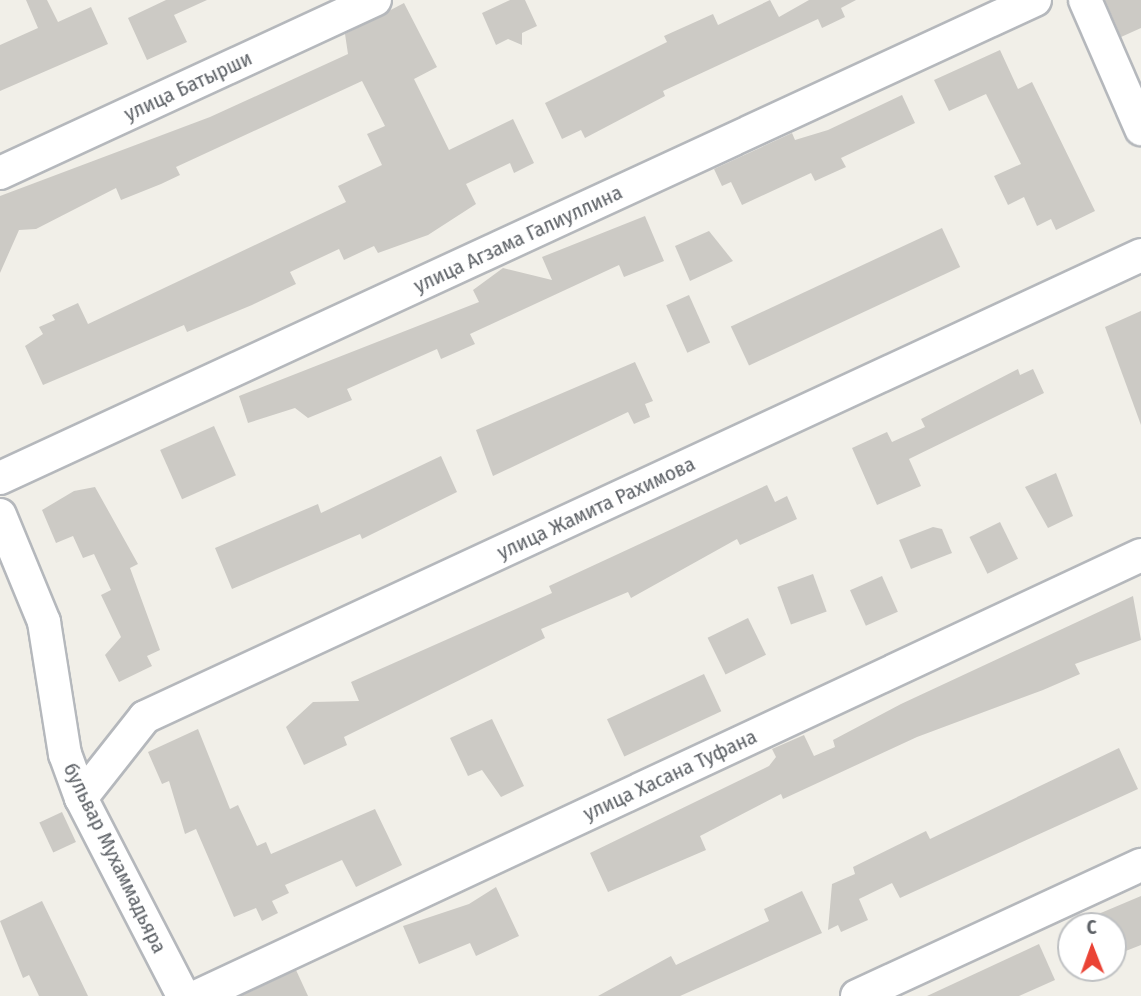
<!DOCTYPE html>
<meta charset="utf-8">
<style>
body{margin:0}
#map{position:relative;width:1141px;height:996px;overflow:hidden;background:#f1efe8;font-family:"Fira Sans Condensed",sans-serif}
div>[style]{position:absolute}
.building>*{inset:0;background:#cccac5;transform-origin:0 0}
.roads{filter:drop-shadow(2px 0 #b5b8bc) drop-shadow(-2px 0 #b5b8bc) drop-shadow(0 2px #b5b8bc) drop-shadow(0 -2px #b5b8bc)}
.minor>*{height:32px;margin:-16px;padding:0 16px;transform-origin:16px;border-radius:16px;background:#fff}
span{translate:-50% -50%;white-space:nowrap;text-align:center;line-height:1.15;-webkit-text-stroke:5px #fff;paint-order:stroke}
.street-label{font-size:21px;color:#5f6368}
.north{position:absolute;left:1057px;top:912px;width:70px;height:70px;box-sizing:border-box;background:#fff;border:2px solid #bfc1c3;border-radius:50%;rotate:359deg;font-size:19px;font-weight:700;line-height:28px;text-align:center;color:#5f6368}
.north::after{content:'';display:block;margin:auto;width:24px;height:32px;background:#ea4335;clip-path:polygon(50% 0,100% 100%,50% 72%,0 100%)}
</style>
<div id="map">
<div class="building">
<div style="clip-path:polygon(26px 0,47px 0,58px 22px,91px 7px,108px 44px,0 91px,0 45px,38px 28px)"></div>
<div style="clip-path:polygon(166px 0,207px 0,174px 15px,187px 42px,147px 60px,128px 18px)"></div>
<div style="clip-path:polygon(510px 0,525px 0,537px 26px,522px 33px,522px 45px,508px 39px,496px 45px,482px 13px)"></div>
<div style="clip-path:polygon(770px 0,779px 17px,809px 0,856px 0,841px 8px,845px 17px,822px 28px,818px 19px,663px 91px,665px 96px,585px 138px,581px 130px,562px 139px,545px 103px,667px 42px,664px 36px,713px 14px,718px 25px)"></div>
<div style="clip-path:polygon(1105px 0,1141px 0,1141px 28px,1121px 37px)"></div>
<div style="clip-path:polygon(404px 3px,437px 67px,414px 79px,449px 150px,513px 119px,534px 163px,514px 173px,510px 163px,466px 184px,476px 204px,428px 235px,378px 253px,374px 246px,344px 260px,339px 249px,290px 272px,296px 284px,252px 305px,187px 332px,184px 325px,43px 385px,25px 346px,43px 334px,39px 327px,55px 320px,52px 315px,78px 303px,88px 324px,346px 202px,338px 186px,382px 165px,367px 134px,385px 126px,362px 81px,176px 167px,180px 175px,161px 184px,121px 200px,116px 188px,36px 229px,19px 230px,0 273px,0 196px,210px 117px,348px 54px,345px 34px)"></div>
<div style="clip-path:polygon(1000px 50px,1018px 89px,1032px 82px,1095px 211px,1056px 230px,1051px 219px,1037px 226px,1024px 197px,1008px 205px,994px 176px,1021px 164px,986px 94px,949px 111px,934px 80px)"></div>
<div style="clip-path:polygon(902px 95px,915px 123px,841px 158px,846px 167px,815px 181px,811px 173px,742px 205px,731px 182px,722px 186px,714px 169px,792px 133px,795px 140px,828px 130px)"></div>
<div style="clip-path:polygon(645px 216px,664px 261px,624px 277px,619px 265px,470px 334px,475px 344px,441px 359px,437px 349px,347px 389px,352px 400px,308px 418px,295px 408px,248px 423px,239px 396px,479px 302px,473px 290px,503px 268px,552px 280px,542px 257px)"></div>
<div style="left:942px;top:228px;width:43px;height:233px;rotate:65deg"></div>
<div style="clip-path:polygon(709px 231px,733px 261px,690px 281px,675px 246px)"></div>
<div style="left:689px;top:295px;width:52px;height:25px;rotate:66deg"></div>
<div style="clip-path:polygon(1141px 311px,1141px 425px,1105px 327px)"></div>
<div style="clip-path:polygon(635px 362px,653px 401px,645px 404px,650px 417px,634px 424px,628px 412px,493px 476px,476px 430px)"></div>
<div style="clip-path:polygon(1018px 369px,1020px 375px,1033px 369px,1044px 393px,909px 459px,921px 486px,877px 505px,852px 448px,887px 432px,892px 442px,925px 427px,921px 419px)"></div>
<div style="left:214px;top:426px;width:54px;height:59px;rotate:66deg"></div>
<div style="clip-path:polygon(441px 456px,457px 492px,362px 539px,360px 534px,232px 589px,215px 548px,318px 504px,321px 513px)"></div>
<div style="clip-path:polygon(1056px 473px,1073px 516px,1048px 528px,1025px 487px)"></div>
<div style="clip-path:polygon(767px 485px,775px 502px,787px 496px,797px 519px,740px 545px,737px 539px,631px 598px,628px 592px,541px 629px,545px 638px,344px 737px,347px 745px,304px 765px,286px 727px,313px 702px,359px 701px,351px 682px,552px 593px,549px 586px)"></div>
<div style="clip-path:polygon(95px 487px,138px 564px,130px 568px,160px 650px,147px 656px,152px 666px,119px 682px,105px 655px,121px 637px,101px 595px,111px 590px,94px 554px,83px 558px,73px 536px,56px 543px,42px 510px,74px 491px)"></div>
<div style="left:1000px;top:522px;width:41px;height:34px;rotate:64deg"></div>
<div style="clip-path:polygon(933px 527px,942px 529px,952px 553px,911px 569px,899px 540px)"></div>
<div style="left:813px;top:574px;width:40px;height:38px;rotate:70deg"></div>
<div style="left:882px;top:576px;width:39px;height:35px;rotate:66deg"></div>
<div style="clip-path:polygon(1133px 596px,1141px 640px,1075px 664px,1080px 674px,1043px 690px,917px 737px,783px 799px,781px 794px,700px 836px,706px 850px,608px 892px,590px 853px,769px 766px,776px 757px,772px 749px,804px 735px,814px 756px,835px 747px,833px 740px,901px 704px)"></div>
<div style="left:748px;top:618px;width:41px;height:45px;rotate:64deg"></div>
<div style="left:704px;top:674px;width:41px;height:107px;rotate:65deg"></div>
<div style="clip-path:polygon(492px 719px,524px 786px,501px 797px,482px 770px,468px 776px,450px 738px)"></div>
<div style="clip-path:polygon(198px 729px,230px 809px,238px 805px,257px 846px,266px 842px,271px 854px,375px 809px,402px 865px,356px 887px,342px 860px,285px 885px,289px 893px,272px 901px,278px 913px,262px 921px,256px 908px,234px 917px,196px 829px,185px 834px,169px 781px,162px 784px,148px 752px)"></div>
<div style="clip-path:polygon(1119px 748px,1138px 789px,900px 898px,892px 883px,859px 899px,868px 920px,841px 932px,838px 925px,828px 930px,832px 884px,855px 874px,853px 867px,926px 831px,930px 839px)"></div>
<div style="left:62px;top:812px;width:33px;height:25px;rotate:65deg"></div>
<div style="clip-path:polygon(496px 887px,519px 936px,476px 956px,470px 943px,419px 964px,403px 926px,469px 904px)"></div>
<div style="clip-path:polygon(802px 891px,822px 933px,680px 996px,598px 996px,671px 956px,676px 965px,769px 921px,764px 909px)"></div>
<div style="clip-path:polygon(1141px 896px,1141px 945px,1113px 956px,1113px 926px,1070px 926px)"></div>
<div style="clip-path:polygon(42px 901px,76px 971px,88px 996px,39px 996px,29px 975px,23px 978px,0 921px)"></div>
<div style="clip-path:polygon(1039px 944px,1055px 980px,1019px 996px,927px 996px)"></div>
<div style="clip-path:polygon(296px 970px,308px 996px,241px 996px)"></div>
</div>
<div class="roads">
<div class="minor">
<div style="left:1085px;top:0;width:141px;rotate:66.5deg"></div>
<div style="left:0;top:173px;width:413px;rotate:-24.8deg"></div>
<div style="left:0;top:478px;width:1140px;rotate:-24.79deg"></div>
<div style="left:0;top:515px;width:116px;rotate:67.6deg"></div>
<div style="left:44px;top:622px;width:134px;rotate:81deg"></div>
<div style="left:65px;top:754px;width:47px;rotate:70deg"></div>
<div style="left:81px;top:798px;width:223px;rotate:62.7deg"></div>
<div style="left:81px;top:798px;width:103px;rotate:-51.7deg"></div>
<div style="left:145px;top:717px;width:1098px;rotate:-24.88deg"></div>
<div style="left:198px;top:996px;width:1041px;rotate:-25.06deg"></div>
<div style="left:857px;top:996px;width:313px;rotate:-24.8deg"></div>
</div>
</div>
<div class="street-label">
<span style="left:188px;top:86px;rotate:-25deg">улица Батырши</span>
<span style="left:518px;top:239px;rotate:-25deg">улица Агзама Галиуллина</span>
<span style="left:596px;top:508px;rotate:-25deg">улица Жамита Рахимова</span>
<span style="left:670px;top:775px;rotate:-25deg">улица Хасана Туфана</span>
<span style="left:115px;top:858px;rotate:64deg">бульвар Мухаммадьяра</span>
</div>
<div class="north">С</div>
</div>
